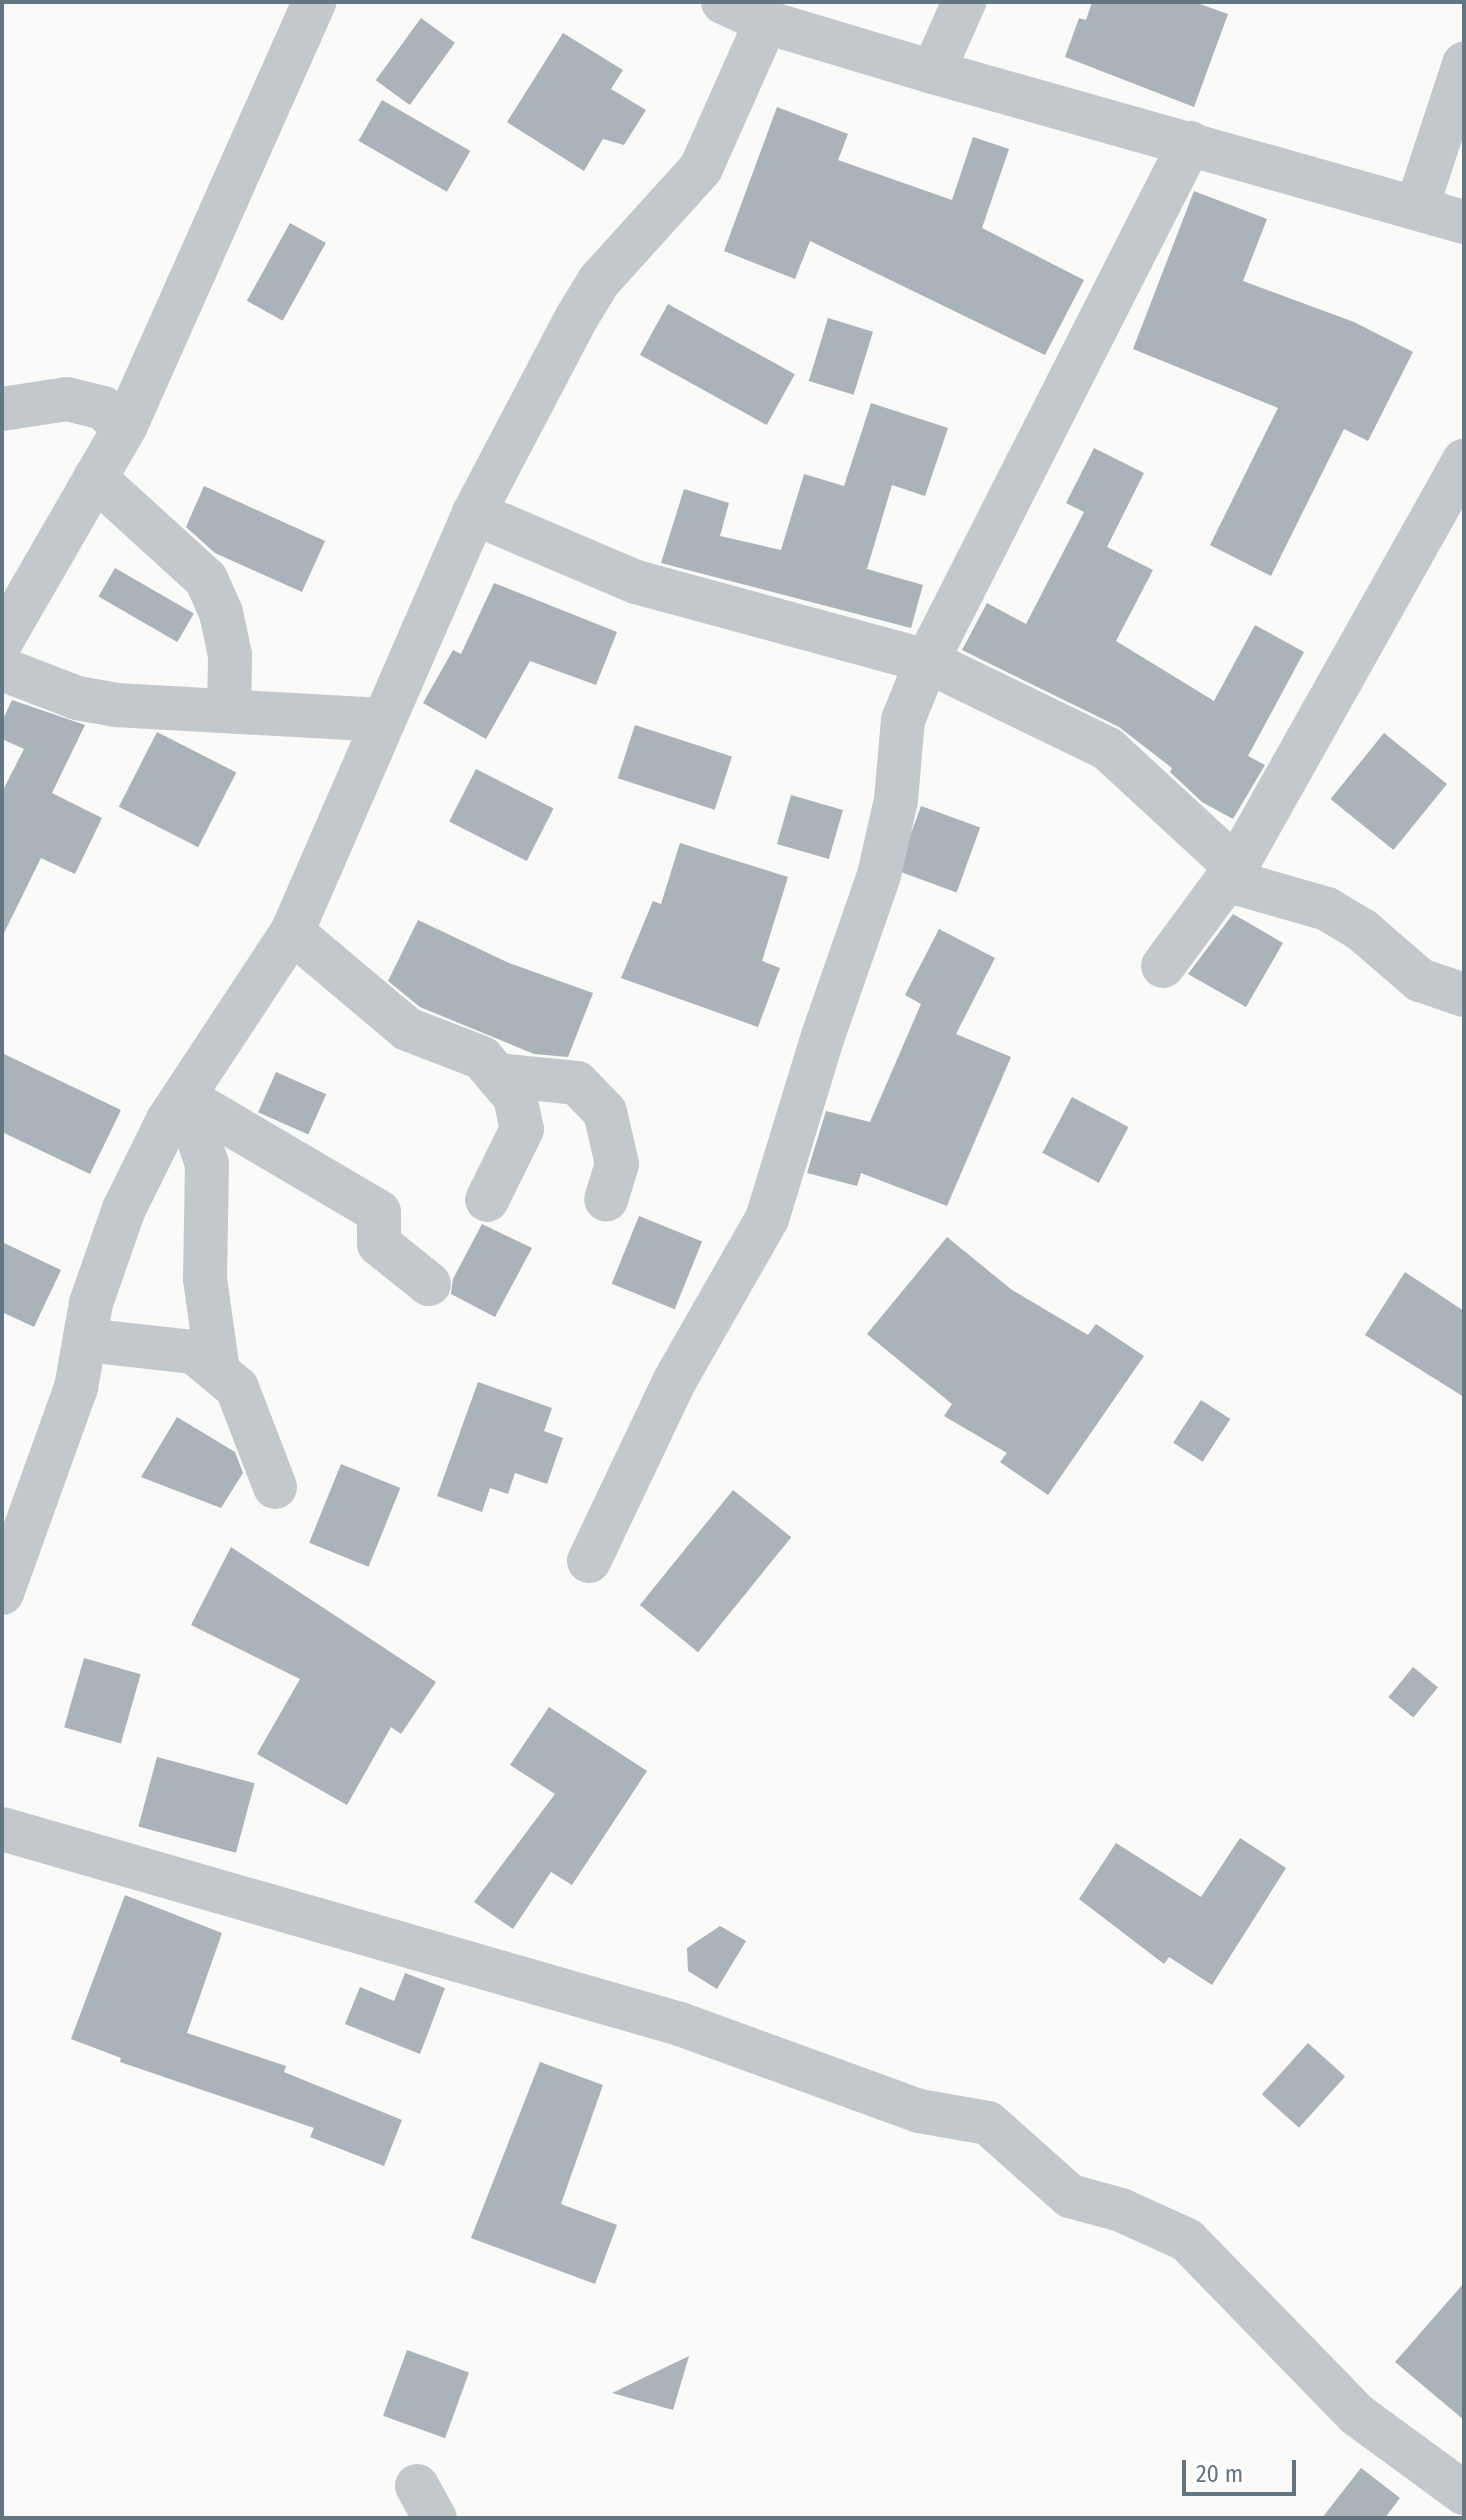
<!DOCTYPE html>
<style>
body{margin:0}
#map{position:relative;width:1466px;height:2520px;overflow:hidden;background:#fafaf8;font-family:"Fira Sans Condensed",sans-serif}
div>[style]{position:absolute}
.building>*{inset:0;background:#aab3b9;transform-origin:0 0}
.minor>*{height:44px;margin:-22px;padding:0 22px;transform-origin:22px;border-radius:22px;background:#c3c8cc}
span{translate:-50% -50%;white-space:nowrap;text-align:center;line-height:1.15;-webkit-text-stroke:8px #fff;paint-order:stroke}
.frame{position:absolute;inset:0;border:4px solid #657683;pointer-events:none}
.scale{position:absolute;left:1182px;top:2460px;width:114px;height:36px;box-sizing:border-box;border:4px solid #657683;border-top:0;padding-left:10px;font-size:24px;line-height:28px;white-space:nowrap;color:#657683;-webkit-text-stroke:6px #fff;paint-order:stroke}
</style>
<div id="map">
<div class="building">
<div style="clip-path:polygon(1092px 2px,1194px 2px,1228px 14px,1194px 107px,1065px 57px,1079px 18px,1086px 20px)"></div>
<div style="left:421px;top:18px;width:42px;height:77px;rotate:36deg"></div>
<div style="clip-path:polygon(563px 33px,623px 70px,611px 89px,646px 110px,624px 145px,603px 139px,584px 171px,507px 122px)"></div>
<div style="left:382px;top:100px;width:102px;height:47px;rotate:30deg"></div>
<div style="clip-path:polygon(777px 107px,848px 134px,838px 160px,952px 200px,973px 137px,1009px 149px,982px 228px,1084px 280px,1045px 355px,810px 241px,795px 279px,724px 251px)"></div>
<div style="clip-path:polygon(1194px 191px,1267px 219px,1243px 281px,1354px 322px,1413px 352px,1368px 441px,1344px 429px,1271px 576px,1210px 545px,1278px 408px,1133px 349px)"></div>
<div style="left:290px;top:223px;width:41px;height:89px;rotate:29deg"></div>
<div style="left:668px;top:304px;width:145px;height:58px;rotate:29deg"></div>
<div style="left:828px;top:318px;width:47px;height:66px;rotate:17deg"></div>
<div style="clip-path:polygon(871px 403px,948px 428px,925px 496px,892px 485px,867px 569px,923px 585px,911px 628px,661px 563px,684px 489px,729px 503px,720px 536px,781px 550px,804px 474px,844px 486px)"></div>
<div style="clip-path:polygon(1094px 448px,1144px 473px,1107px 547px,1153px 570px,1116px 641px,1214px 701px,1255px 625px,1304px 652px,1248px 756px,1265px 765px,1233px 819px,1202px 802px,1170px 772px,1172px 768px,1119px 727px,962px 650px,987px 603px,1026px 624px,1084px 512px,1066px 503px)"></div>
<div style="clip-path:polygon(204px 486px,325px 541px,302px 592px,215px 553px,186px 527px)"></div>
<div style="left:115px;top:568px;width:91px;height:33px;rotate:30deg"></div>
<div style="clip-path:polygon(494px 583px,617px 632px,596px 685px,530px 661px,486px 739px,423px 703px,453px 650px,461px 654px)"></div>
<div style="clip-path:polygon(12px 700px,85px 725px,52px 793px,102px 818px,75px 874px,41px 858px,2px 937px,2px 792px,24px 749px,2px 739px,2px 721px)"></div>
<div style="left:635px;top:725px;width:102px;height:56px;rotate:18deg"></div>
<div style="left:157px;top:732px;width:89px;height:84px;rotate:27deg"></div>
<div style="left:1384px;top:733px;width:81px;height:85px;rotate:39deg"></div>
<div style="left:476px;top:769px;width:87px;height:59px;rotate:27deg"></div>
<div style="left:791px;top:795px;width:54px;height:51px;rotate:16deg"></div>
<div style="left:921px;top:806px;width:63px;height:69px;rotate:20deg"></div>
<div style="clip-path:polygon(680px 843px,788px 877px,762px 961px,780px 968px,758px 1027px,621px 978px,653px 901px,661px 904px)"></div>
<div style="clip-path:polygon(1233px 914px,1283px 943px,1246px 1007px,1188px 974px)"></div>
<div style="clip-path:polygon(418px 920px,509px 963px,593px 993px,568px 1057px,534px 1054px,420px 1007px,388px 981px)"></div>
<div style="clip-path:polygon(939px 929px,995px 958px,956px 1034px,1011px 1057px,947px 1206px,861px 1173px,857px 1186px,807px 1173px,826px 1111px,870px 1122px,921px 1004px,905px 995px)"></div>
<div style="clip-path:polygon(2px 1053px,121px 1110px,90px 1174px,2px 1132px)"></div>
<div style="left:276px;top:1072px;width:55px;height:44px;rotate:24deg"></div>
<div style="left:1072px;top:1097px;width:64px;height:63px;rotate:28deg"></div>
<div style="left:639px;top:1216px;width:68px;height:73px;rotate:22deg"></div>
<div style="clip-path:polygon(482px 1224px,532px 1248px,495px 1317px,451px 1294px,453px 1279px)"></div>
<div style="clip-path:polygon(947px 1237px,1012px 1290px,1088px 1335px,1096px 1324px,1144px 1356px,1048px 1495px,1000px 1462px,1007px 1453px,944px 1416px,952px 1404px,867px 1334px)"></div>
<div style="clip-path:polygon(2px 1242px,61px 1270px,34px 1327px,2px 1312px)"></div>
<div style="clip-path:polygon(1405px 1272px,1464px 1311px,1464px 1397px,1365px 1335px)"></div>
<div style="clip-path:polygon(478px 1382px,552px 1408px,544px 1431px,563px 1438px,547px 1484px,515px 1473px,508px 1494px,490px 1488px,482px 1512px,437px 1496px)"></div>
<div style="left:1201px;top:1400px;width:35px;height:51px;rotate:33deg"></div>
<div style="clip-path:polygon(177px 1417px,235px 1452px,243px 1473px,221px 1508px,141px 1477px)"></div>
<div style="left:341px;top:1464px;width:64px;height:85px;rotate:22deg"></div>
<div style="left:733px;top:1490px;width:75px;height:148px;rotate:39deg"></div>
<div style="clip-path:polygon(231px 1547px,436px 1682px,401px 1734px,391px 1727px,347px 1805px,257px 1754px,300px 1679px,191px 1625px)"></div>
<div style="left:84px;top:1658px;width:59px;height:72px;rotate:16deg"></div>
<div style="left:1413px;top:1667px;width:32px;height:39px;rotate:39deg"></div>
<div style="clip-path:polygon(549px 1707px,647px 1771px,572px 1885px,551px 1872px,513px 1929px,474px 1902px,555px 1794px,510px 1765px)"></div>
<div style="left:157px;top:1757px;width:101px;height:72px;rotate:15deg"></div>
<div style="clip-path:polygon(1240px 1838px,1286px 1868px,1212px 1985px,1169px 1957px,1164px 1964px,1079px 1899px,1116px 1843px,1201px 1897px)"></div>
<div style="clip-path:polygon(125px 1895px,222px 1933px,187px 2033px,286px 2066px,284px 2072px,402px 2120px,384px 2166px,310px 2137px,314px 2128px,120px 2062px,121px 2058px,71px 2039px)"></div>
<div style="clip-path:polygon(720px 1926px,746px 1941px,717px 1989px,688px 1971px,687px 1948px)"></div>
<div style="clip-path:polygon(405px 1973px,445px 1988px,420px 2054px,345px 2024px,360px 1987px,394px 2001px)"></div>
<div style="left:1308px;top:2043px;width:50px;height:69px;rotate:42deg"></div>
<div style="clip-path:polygon(540px 2062px,603px 2085px,561px 2204px,617px 2225px,595px 2284px,471px 2238px)"></div>
<div style="clip-path:polygon(1464px 2283px,1464px 2420px,1395px 2362px)"></div>
<div style="left:407px;top:2350px;width:66px;height:70px;rotate:20deg"></div>
<div style="clip-path:polygon(689px 2356px,673px 2410px,612px 2393px)"></div>
<div style="clip-path:polygon(1361px 2468px,1400px 2498px,1385px 2518px,1322px 2518px)"></div>
</div>
<div class="minor">
<div style="left:723px;top:2px;width:47px;rotate:24.9deg"></div>
<div style="left:766px;top:22px;width:174px;rotate:16.7deg"></div>
<div style="left:933px;top:72px;width:552px;rotate:15.77deg"></div>
<div style="left:933px;top:72px;width:77px;rotate:-66.1deg"></div>
<div style="left:1417px;top:207px;width:151px;rotate:-71.8deg"></div>
<div style="left:2px;top:409px;width:66px;rotate:-8.7deg"></div>
<div style="left:67px;top:399px;width:37px;rotate:14deg"></div>
<div style="left:103px;top:408px;width:29px;rotate:44deg"></div>
<div style="left:95px;top:478px;width:150px;rotate:42.3deg"></div>
<div style="left:206px;top:579px;width:37px;rotate:66deg"></div>
<div style="left:221px;top:613px;width:43px;rotate:77.9deg"></div>
<div style="left:230px;top:655px;width:56px;rotate:91deg"></div>
<div style="left:474px;top:513px;width:176px;rotate:23.1deg"></div>
<div style="left:636px;top:582px;width:302px;rotate:15.2deg"></div>
<div style="left:927px;top:661px;width:581px;rotate:-63.08deg"></div>
<div style="left:2px;top:640px;width:248px;rotate:-60deg"></div>
<div style="left:126px;top:425px;width:463px;rotate:-66deg"></div>
<div style="left:2px;top:669px;width:80px;rotate:21.1deg"></div>
<div style="left:77px;top:698px;width:39px;rotate:10deg"></div>
<div style="left:115px;top:705px;width:267px;rotate:3.2deg"></div>
<div style="left:1226px;top:880px;width:105px;rotate:16deg"></div>
<div style="left:1327px;top:909px;width:41px;rotate:31deg"></div>
<div style="left:1362px;top:930px;width:77px;rotate:40.8deg"></div>
<div style="left:1420px;top:980px;width:46px;rotate:18.8deg"></div>
<div style="left:292px;top:932px;width:150px;rotate:40.1deg"></div>
<div style="left:407px;top:1029px;width:80px;rotate:21.1deg"></div>
<div style="left:482px;top:1058px;width:51px;rotate:49.8deg"></div>
<div style="left:515px;top:1097px;width:33px;rotate:78deg"></div>
<div style="left:522px;top:1129px;width:79px;rotate:116.2deg"></div>
<div style="left:1163px;top:966px;width:123px;rotate:-53.6deg"></div>
<div style="left:1236px;top:867px;width:466px;rotate:-60.7deg"></div>
<div style="left:497px;top:1075px;width:80px;rotate:5.7deg"></div>
<div style="left:577px;top:1083px;width:40px;rotate:46deg"></div>
<div style="left:605px;top:1112px;width:53px;rotate:77deg"></div>
<div style="left:617px;top:1164px;width:37px;rotate:107deg"></div>
<div style="left:184px;top:1097px;width:226px;rotate:30.5deg"></div>
<div style="left:379px;top:1212px;width:32px;rotate:90deg"></div>
<div style="left:379px;top:1244px;width:64px;rotate:38.7deg"></div>
<div style="left:184px;top:1097px;width:71px;rotate:71.1deg"></div>
<div style="left:207px;top:1164px;width:115px;rotate:91deg"></div>
<div style="left:205px;top:1279px;width:93px;rotate:82deg"></div>
<div style="left:85px;top:1340px;width:110px;rotate:6.3deg"></div>
<div style="left:194px;top:1352px;width:56px;rotate:39.9deg"></div>
<div style="left:237px;top:1388px;width:106px;rotate:69deg"></div>
<div style="left:589px;top:1561px;width:200px;rotate:-64.6deg"></div>
<div style="left:675px;top:1380px;width:185px;rotate:-60.3deg"></div>
<div style="left:767px;top:1219px;width:191px;rotate:-73deg"></div>
<div style="left:823px;top:1036px;width:170px;rotate:-70.8deg"></div>
<div style="left:879px;top:875px;width:77px;rotate:-77.2deg"></div>
<div style="left:896px;top:800px;width:80px;rotate:-85deg"></div>
<div style="left:903px;top:720px;width:64px;rotate:-67.9deg"></div>
<div style="left:927px;top:661px;width:201px;rotate:25.9deg"></div>
<div style="left:1108px;top:749px;width:174px;rotate:42.7deg"></div>
<div style="left:2px;top:1593px;width:218px;rotate:-70.2deg"></div>
<div style="left:76px;top:1388px;width:86px;rotate:-80deg"></div>
<div style="left:91px;top:1303px;width:100px;rotate:-70.7deg"></div>
<div style="left:124px;top:1209px;width:99px;rotate:-63.7deg"></div>
<div style="left:168px;top:1120px;width:225px;rotate:-56.6deg"></div>
<div style="left:292px;top:932px;width:457px;rotate:-66.5deg"></div>
<div style="left:474px;top:513px;width:221px;rotate:-62.3deg"></div>
<div style="left:577px;top:317px;width:42px;rotate:-58.6deg"></div>
<div style="left:599px;top:281px;width:152px;rotate:-47.9deg"></div>
<div style="left:701px;top:168px;width:160px;rotate:-66deg"></div>
<div style="left:2px;top:1829px;width:705px;rotate:16.05deg"></div>
<div style="left:680px;top:2024px;width:254px;rotate:20deg"></div>
<div style="left:919px;top:2111px;width:70px;rotate:9.9deg"></div>
<div style="left:988px;top:2123px;width:110px;rotate:41.7deg"></div>
<div style="left:1070px;top:2196px;width:53px;rotate:15.4deg"></div>
<div style="left:1121px;top:2210px;width:72px;rotate:24.4deg"></div>
<div style="left:1187px;top:2240px;width:243px;rotate:45.8deg"></div>
<div style="left:1356px;top:2414px;width:134px;rotate:36.2deg"></div>
<div style="left:417px;top:2486px;width:37px;rotate:61deg"></div>
</div>
<div class="frame"></div>
<div class="scale">20 m</div>
</div>
